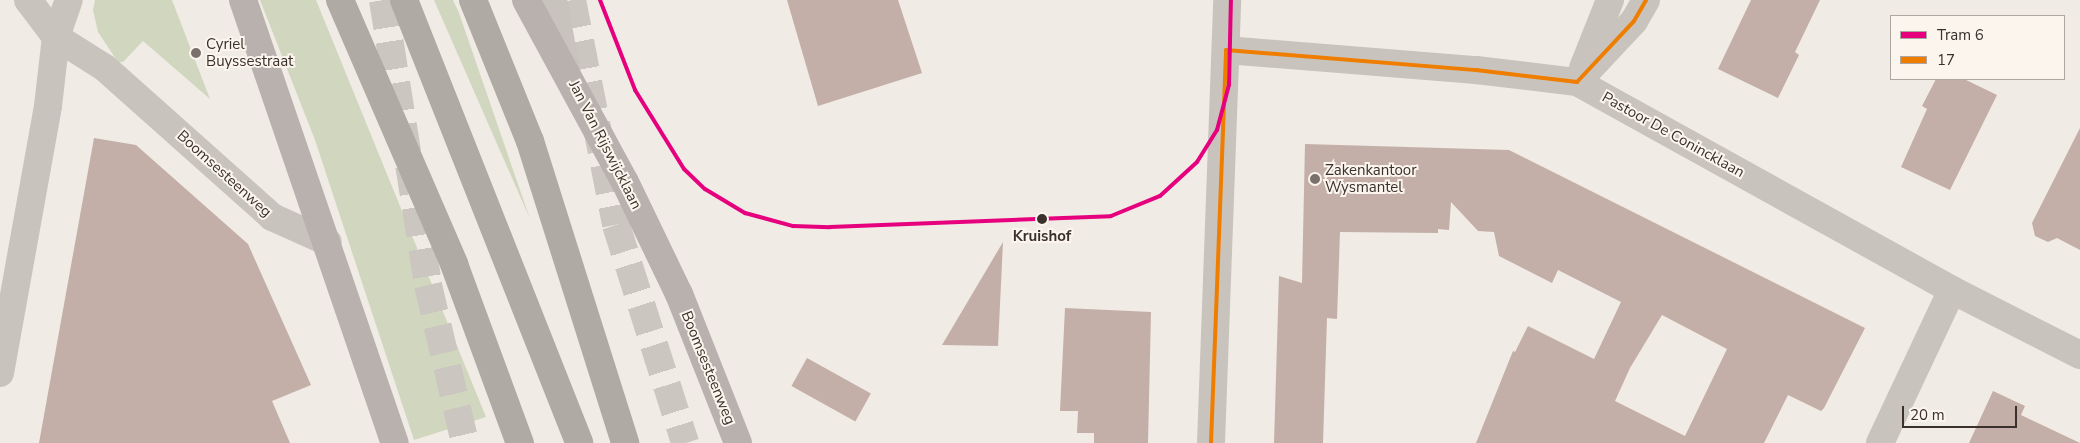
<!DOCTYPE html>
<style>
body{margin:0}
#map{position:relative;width:2080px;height:443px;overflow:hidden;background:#f0ebe5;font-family:"Nunito Sans",sans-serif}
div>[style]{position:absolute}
.green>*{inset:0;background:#d1d6bf}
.building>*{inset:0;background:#c3afa7;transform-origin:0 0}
.highway-tunnel>*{height:28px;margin-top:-14px;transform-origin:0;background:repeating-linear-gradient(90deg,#ccc6c0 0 28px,transparent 0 42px)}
.minor>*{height:28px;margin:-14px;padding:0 14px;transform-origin:14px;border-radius:14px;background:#c9c3be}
.major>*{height:28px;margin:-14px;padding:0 14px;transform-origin:14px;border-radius:14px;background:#b8b1ad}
.highway>*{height:28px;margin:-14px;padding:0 14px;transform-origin:14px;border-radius:14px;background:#afaaa4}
.bus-1>*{height:4px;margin:-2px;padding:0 2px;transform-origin:2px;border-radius:2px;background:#ef7d00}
.tram-1>*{height:4px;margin:-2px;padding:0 2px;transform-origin:2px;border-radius:2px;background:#e6007e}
.dots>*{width:14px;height:14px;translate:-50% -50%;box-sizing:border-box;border:2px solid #fbf5ee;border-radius:50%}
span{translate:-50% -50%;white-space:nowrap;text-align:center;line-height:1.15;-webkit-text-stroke:4px #fbf5ee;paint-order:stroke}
.poi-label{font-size:15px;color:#3b302b}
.left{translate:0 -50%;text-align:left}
.street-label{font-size:15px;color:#3b302b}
.stop-label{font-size:15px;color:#3b302b;font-weight:700}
.legend{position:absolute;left:1890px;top:15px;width:175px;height:65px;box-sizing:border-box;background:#fbf5ee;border:1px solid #aea6a0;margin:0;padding:6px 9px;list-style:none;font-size:15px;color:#3b302b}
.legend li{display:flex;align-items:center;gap:10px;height:25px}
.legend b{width:25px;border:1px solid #aea6a0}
.scale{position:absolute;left:1902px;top:406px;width:115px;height:22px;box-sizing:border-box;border:2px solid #3b302b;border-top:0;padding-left:6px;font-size:15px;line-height:18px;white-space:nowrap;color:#3b302b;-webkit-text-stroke:4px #fbf5ee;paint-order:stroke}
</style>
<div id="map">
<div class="green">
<div style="clip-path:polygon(95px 0,172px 0,210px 99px,143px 41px,123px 62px,118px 62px,98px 32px,93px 10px)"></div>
<div style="clip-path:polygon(260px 0,316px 0,486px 417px,414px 440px,315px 140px)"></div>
<div style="clip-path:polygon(434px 0,453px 0,459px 13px,530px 219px)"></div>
</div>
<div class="building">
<div style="clip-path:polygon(787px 0,898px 0,922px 73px,818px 106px)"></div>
<div style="clip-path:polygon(1751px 0,1820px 0,1795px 52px,1799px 55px,1778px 98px,1718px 69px)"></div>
<div style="clip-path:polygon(1936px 79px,1964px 79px,1997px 95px,1950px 190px,1901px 167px,1927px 109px,1922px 106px)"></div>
<div style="clip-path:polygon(2080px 128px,2080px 250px,2057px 238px,2048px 242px,2035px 236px,2032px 223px)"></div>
<div style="clip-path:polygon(94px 138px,136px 145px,248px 244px,311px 385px,272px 401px,290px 443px,39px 443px)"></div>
<div style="clip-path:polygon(evenodd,1305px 144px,1509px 150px,1865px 328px,1824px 408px,1821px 411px,1788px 395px,1764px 443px,1476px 443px,1513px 351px,1515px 352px,1528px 326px,1594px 359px,1621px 302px,1558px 270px,1552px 283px,1499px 256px,1494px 232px,1478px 231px,1451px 202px,1449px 230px,1438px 229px,1438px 233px,1340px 232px,1337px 319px,1327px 318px,1323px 443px,1274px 443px,1279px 276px,1302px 283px,1305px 144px,1662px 315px,1727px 349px,1685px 436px,1615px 401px,1630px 368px,1662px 315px)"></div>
<div style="clip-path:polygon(1003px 242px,998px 346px,942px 345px)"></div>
<div style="clip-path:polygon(1065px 308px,1151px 312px,1148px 443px,1094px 443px,1094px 433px,1077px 433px,1078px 411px,1060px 411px)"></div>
<div style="left:807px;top:358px;width:73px;height:32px;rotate:29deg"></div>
<div style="clip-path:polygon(1993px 391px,2025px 406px,2021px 415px,2080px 443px,1969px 443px)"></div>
</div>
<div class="highway-tunnel">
<div style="left:383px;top:0;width:289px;rotate:81deg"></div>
<div style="left:428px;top:285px;width:162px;rotate:76.8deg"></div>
<div style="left:572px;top:0;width:229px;rotate:78.9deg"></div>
<div style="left:616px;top:225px;width:229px;rotate:72.4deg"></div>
</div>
<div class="minor">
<div style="left:28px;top:0;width:46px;rotate:52.9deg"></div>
<div style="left:56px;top:37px;width:58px;rotate:32.3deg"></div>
<div style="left:105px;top:68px;width:224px;rotate:41.7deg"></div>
<div style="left:272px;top:217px;width:61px;rotate:24.1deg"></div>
<div style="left:553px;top:0;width:70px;rotate:79.3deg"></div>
<div style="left:1226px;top:50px;width:251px;rotate:4.6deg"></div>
<div style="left:1476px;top:70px;width:102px;rotate:6.8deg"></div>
<div style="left:1577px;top:82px;width:429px;rotate:29deg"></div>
<div style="left:1952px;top:290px;width:144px;rotate:26.9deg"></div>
<div style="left:1583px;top:68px;width:73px;rotate:-68.3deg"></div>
<div style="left:1577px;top:82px;width:83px;rotate:-46.9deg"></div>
<div style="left:1634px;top:21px;width:24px;rotate:-60deg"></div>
<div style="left:0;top:373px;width:271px;rotate:-79.8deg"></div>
<div style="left:48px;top:106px;width:69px;rotate:-83.4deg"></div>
<div style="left:56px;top:37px;width:39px;rotate:-71deg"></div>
<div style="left:1211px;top:443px;width:443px;rotate:-87.9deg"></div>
<div style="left:1880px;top:443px;width:169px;rotate:-64.8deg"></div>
</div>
<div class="major">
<div style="left:243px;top:0;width:468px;rotate:71.1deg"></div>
<div style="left:526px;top:0;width:207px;rotate:61.5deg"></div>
<div style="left:625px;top:182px;width:124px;rotate:64.3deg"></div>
<div style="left:679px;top:294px;width:160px;rotate:68.4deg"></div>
</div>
<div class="highway">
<div style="left:340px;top:0;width:288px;rotate:66.6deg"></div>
<div style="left:454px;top:264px;width:191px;rotate:69.8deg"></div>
<div style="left:404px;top:0;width:476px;rotate:68.4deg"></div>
<div style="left:473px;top:0;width:152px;rotate:68deg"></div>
<div style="left:530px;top:141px;width:317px;rotate:72.5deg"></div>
</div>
<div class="bus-1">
<div style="left:1226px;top:50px;width:251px;rotate:4.6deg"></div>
<div style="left:1476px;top:70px;width:102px;rotate:6.8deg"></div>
<div style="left:1577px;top:82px;width:83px;rotate:-46.9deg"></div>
<div style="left:1634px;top:21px;width:24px;rotate:-60deg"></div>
<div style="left:1211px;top:443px;width:393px;rotate:-87.8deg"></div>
</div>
<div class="tram-1">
<div style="left:600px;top:0;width:97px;rotate:68.7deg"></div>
<div style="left:635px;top:90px;width:93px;rotate:58.2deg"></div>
<div style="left:684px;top:169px;width:29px;rotate:44deg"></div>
<div style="left:705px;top:189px;width:47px;rotate:31deg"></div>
<div style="left:745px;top:213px;width:50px;rotate:15.2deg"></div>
<div style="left:793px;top:226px;width:37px;rotate:2deg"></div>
<div style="left:830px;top:227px;width:281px;rotate:-2.2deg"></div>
<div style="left:1111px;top:216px;width:53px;rotate:-22.2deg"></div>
<div style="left:1160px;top:196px;width:50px;rotate:-42.6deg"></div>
<div style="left:1197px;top:162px;width:38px;rotate:-58deg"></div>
<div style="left:1217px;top:130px;width:47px;rotate:-75.1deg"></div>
<div style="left:1229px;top:85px;width:85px;rotate:-88.7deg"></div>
</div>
<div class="dots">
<div style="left:196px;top:53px;background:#7a716c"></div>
<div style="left:1315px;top:179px;background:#7a716c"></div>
<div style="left:1042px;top:219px;background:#3b302b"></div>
</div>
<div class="poi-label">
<span class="left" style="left:206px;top:53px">Cyriel<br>Buyssestraat</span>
<span class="left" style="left:1325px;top:179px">Zakenkantoor<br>Wysmantel</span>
</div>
<div class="street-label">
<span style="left:1673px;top:135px;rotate:29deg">Pastoor De Conincklaan</span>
<span style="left:605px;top:145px;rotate:63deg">Jan Van Rijswijcklaan</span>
<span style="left:224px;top:174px;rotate:42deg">Boomsesteenweg</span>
<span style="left:708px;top:368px;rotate:68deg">Boomsesteenweg</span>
</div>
<div class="stop-label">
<span style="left:1042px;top:237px">Kruishof</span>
</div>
<ul class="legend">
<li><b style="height:6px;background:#e6007e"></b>Tram 6</li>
<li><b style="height:6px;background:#ef7d00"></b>17</li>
</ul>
<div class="scale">20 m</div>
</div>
